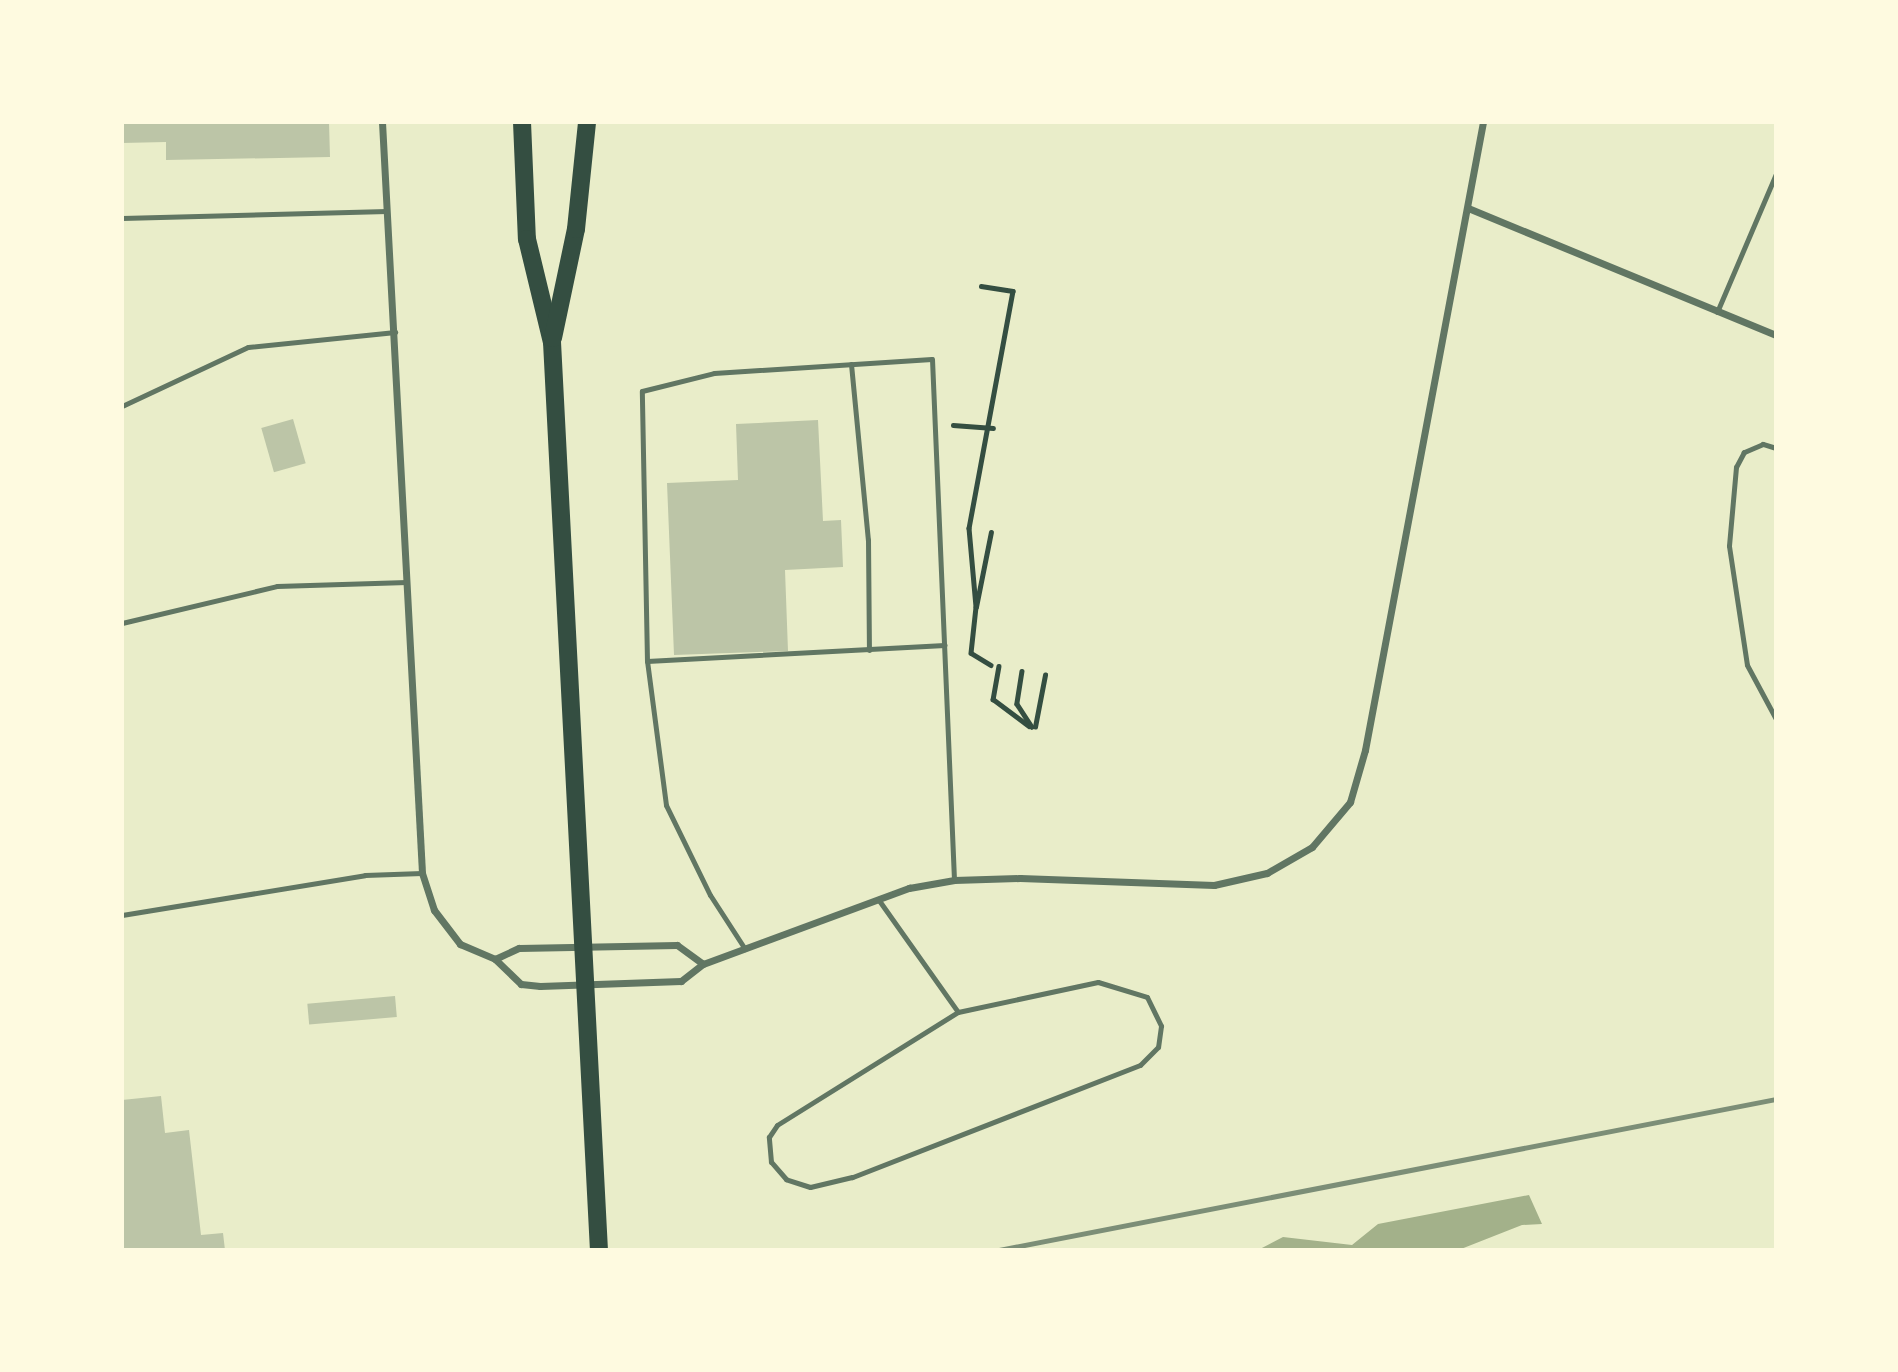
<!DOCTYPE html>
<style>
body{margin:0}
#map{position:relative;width:1898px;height:1372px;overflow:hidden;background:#e9edc9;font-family:"Public Sans",sans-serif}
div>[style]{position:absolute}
.water>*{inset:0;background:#a3b18a}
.building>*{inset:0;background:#bcc5a7;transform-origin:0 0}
.path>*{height:4.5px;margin:-2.25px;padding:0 2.25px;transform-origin:2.25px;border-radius:2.25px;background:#344e41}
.service>*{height:5px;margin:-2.5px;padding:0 2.5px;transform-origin:2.5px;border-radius:2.5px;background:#617663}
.minor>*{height:7px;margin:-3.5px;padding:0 3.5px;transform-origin:3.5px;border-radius:3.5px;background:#617663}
.primary>*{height:18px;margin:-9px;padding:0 9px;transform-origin:9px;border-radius:9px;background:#344e41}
.rail>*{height:5px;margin:-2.5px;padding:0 2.5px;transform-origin:2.5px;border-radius:2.5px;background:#7c8e77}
span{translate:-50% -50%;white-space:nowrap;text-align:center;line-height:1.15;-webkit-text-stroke:5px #fefae0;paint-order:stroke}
.frame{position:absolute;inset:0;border:124px solid #fefae0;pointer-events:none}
</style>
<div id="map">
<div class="water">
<div style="clip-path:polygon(1529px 1195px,1542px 1224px,1522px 1225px,1461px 1249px,1260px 1249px,1283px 1237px,1352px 1245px,1378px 1224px)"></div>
</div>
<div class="building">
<div style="clip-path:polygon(122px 122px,329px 122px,330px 157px,166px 160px,166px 142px,122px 143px)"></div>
<div style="left:293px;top:419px;width:46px;height:33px;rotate:74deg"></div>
<div style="clip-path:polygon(818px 420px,823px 521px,841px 520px,843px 567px,785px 570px,788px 651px,674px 655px,667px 483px,738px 480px,736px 424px)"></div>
<div style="left:395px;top:996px;width:21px;height:88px;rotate:85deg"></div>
<div style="clip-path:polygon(161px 1096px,165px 1133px,189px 1130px,201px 1235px,223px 1233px,225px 1250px,122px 1250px,122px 1100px)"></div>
</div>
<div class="path">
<div style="left:981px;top:286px;width:32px;rotate:9deg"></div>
<div style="left:1013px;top:291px;width:241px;rotate:100.5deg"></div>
<div style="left:969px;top:528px;width:79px;rotate:84.9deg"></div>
<div style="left:976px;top:607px;width:46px;rotate:96.2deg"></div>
<div style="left:971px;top:653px;width:23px;rotate:31deg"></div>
<div style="left:953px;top:425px;width:40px;rotate:4.3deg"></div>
<div style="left:976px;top:607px;width:76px;rotate:-78.7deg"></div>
<div style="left:999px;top:666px;width:34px;rotate:100deg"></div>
<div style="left:993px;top:699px;width:45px;rotate:36.9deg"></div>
<div style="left:1022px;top:671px;width:33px;rotate:99deg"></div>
<div style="left:1017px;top:704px;width:27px;rotate:57deg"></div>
<div style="left:1035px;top:727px;width:53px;rotate:-79.1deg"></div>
</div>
<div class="service">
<div style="left:122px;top:218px;width:265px;rotate:-1.5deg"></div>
<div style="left:1717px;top:312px;width:150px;rotate:-66.9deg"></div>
<div style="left:851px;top:364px;width:177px;rotate:84.5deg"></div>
<div style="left:868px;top:540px;width:110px;rotate:89.5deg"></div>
<div style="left:122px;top:406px;width:139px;rotate:-25.1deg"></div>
<div style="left:248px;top:347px;width:148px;rotate:-5.8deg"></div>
<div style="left:1776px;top:448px;width:14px;rotate:-163deg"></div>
<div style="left:1763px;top:444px;width:21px;rotate:157deg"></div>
<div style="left:1744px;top:452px;width:17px;rotate:118deg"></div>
<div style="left:1736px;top:467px;width:79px;rotate:95.1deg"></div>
<div style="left:1729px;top:546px;width:120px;rotate:81.4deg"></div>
<div style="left:1747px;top:665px;width:61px;rotate:61.8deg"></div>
<div style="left:122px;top:623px;width:159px;rotate:-13.4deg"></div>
<div style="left:277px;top:586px;width:130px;rotate:-1.8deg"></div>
<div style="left:647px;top:661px;width:298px;rotate:-3.1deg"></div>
<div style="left:878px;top:899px;width:138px;rotate:54.7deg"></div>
<div style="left:958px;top:1012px;width:143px;rotate:-12.1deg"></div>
<div style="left:1098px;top:982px;width:51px;rotate:17deg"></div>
<div style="left:1147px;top:997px;width:32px;rotate:64deg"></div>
<div style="left:1161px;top:1026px;width:21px;rotate:98deg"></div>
<div style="left:1158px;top:1047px;width:25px;rotate:135deg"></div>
<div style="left:1140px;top:1065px;width:309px;rotate:158.7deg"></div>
<div style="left:852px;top:1177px;width:43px;rotate:166.6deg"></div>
<div style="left:810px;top:1187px;width:25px;rotate:-162deg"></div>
<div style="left:786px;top:1179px;width:23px;rotate:-131deg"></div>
<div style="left:771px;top:1162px;width:25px;rotate:-95deg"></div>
<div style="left:769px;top:1137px;width:14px;rotate:-56deg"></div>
<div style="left:777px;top:1125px;width:213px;rotate:-32deg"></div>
<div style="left:122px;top:915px;width:246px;rotate:-9.3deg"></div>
<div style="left:365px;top:875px;width:57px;rotate:-2deg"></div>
<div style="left:745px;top:949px;width:64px;rotate:-122.9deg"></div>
<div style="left:710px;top:895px;width:100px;rotate:-116.1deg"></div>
<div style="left:666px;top:805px;width:145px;rotate:-97.5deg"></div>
<div style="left:647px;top:661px;width:270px;rotate:-91.1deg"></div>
<div style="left:642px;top:391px;width:74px;rotate:-14deg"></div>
<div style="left:714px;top:373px;width:218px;rotate:-3.7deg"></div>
<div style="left:932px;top:359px;width:521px;rotate:87.58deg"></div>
</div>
<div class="minor">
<div style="left:382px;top:122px;width:752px;rotate:86.95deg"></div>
<div style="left:422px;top:873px;width:39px;rotate:72deg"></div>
<div style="left:434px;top:910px;width:43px;rotate:52.6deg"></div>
<div style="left:460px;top:944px;width:38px;rotate:23deg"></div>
<div style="left:495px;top:959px;width:36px;rotate:44deg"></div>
<div style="left:521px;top:984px;width:19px;rotate:6deg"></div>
<div style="left:540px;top:986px;width:141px;rotate:-2deg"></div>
<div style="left:681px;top:981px;width:28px;rotate:-38deg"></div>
<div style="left:703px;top:964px;width:220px;rotate:-20.3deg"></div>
<div style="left:909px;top:888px;width:46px;rotate:-10.1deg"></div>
<div style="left:954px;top:880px;width:66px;rotate:-1.7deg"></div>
<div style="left:1020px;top:878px;width:194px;rotate:2.1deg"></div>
<div style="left:1214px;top:885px;width:54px;rotate:-12.8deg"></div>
<div style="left:1267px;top:873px;width:52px;rotate:-30deg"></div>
<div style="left:1312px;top:847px;width:59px;rotate:-49.8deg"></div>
<div style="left:1350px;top:802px;width:54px;rotate:-73.9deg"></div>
<div style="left:1365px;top:750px;width:639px;rotate:-79.36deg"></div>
<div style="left:1468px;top:208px;width:333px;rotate:22.4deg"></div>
<div style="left:495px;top:959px;width:26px;rotate:-25deg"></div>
<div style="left:519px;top:948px;width:158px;rotate:-1.1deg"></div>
<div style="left:677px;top:945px;width:32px;rotate:36deg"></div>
</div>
<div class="primary">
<div style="left:522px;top:122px;width:117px;rotate:87.6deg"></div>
<div style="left:527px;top:239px;width:106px;rotate:76.4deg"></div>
<div style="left:552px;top:342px;width:909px;rotate:87.04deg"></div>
<div style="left:553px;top:338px;width:111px;rotate:-78.1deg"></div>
<div style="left:576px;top:229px;width:108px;rotate:-84.1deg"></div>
</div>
<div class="rail">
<div style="left:999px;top:1250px;width:792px;rotate:-11deg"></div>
</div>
<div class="frame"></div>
</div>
